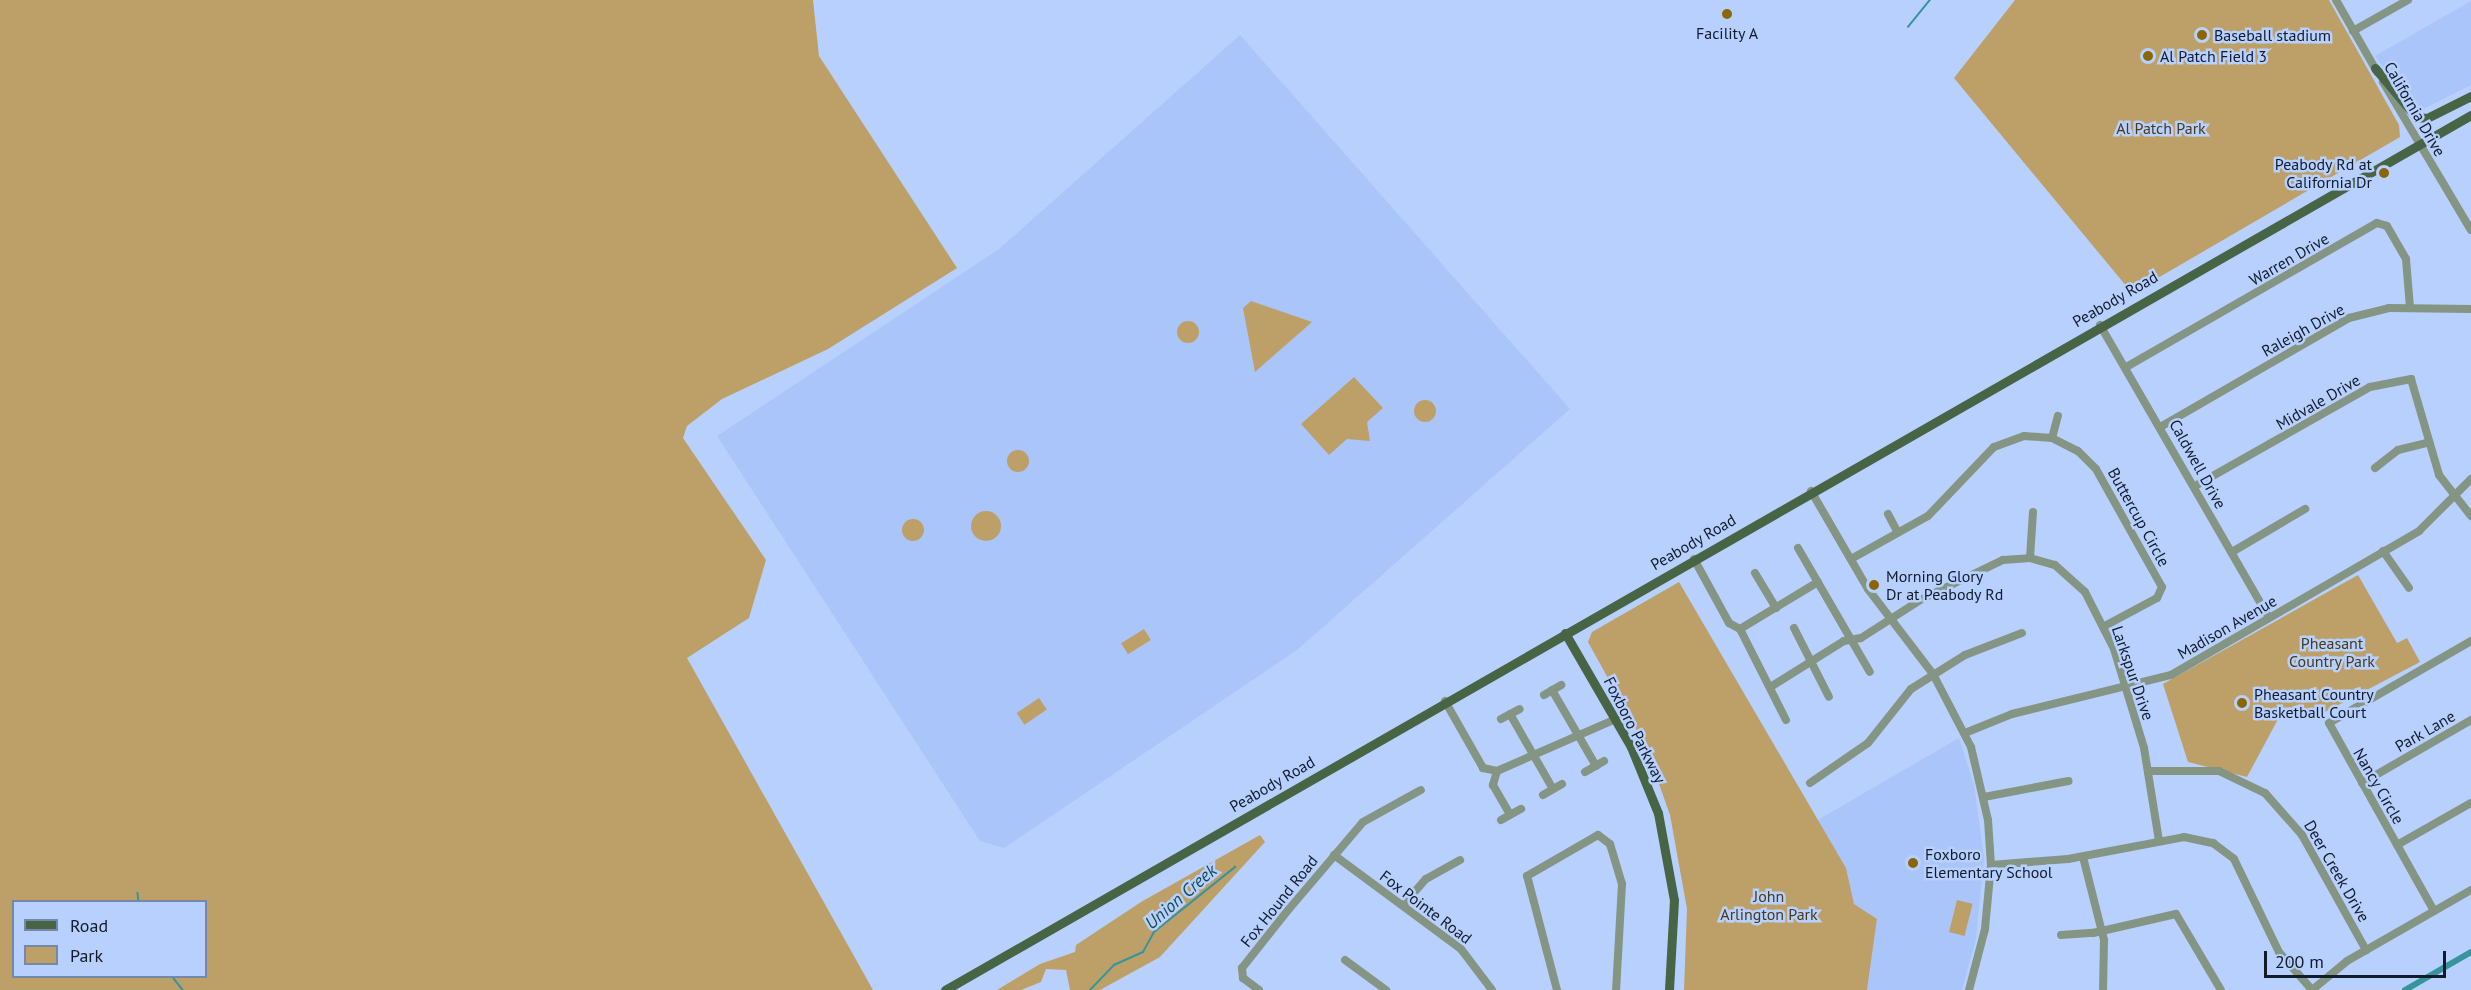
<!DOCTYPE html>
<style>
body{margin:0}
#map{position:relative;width:2471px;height:990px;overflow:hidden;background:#b7d0fe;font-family:"PT Sans",sans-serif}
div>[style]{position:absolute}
.built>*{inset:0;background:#aac5fa}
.green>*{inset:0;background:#bda068;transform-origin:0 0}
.round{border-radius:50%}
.stream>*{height:1.5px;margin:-0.75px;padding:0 0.75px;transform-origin:0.75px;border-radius:0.75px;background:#35949c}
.canal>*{height:6px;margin:-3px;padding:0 3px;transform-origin:3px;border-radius:3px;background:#35949c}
.minor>*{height:8px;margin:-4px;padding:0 4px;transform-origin:4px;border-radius:4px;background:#849583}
.major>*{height:9px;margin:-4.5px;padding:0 4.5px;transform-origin:4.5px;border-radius:4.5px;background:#476445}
.dots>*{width:16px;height:16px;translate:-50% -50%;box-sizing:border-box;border:3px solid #b7d0fe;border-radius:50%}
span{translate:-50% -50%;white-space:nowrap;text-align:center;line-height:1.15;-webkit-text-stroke:5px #b7d0fe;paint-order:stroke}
.poi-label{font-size:16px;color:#121b2b}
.left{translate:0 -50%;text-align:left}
.right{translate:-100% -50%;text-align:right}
.street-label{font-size:16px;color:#121b2b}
.park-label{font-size:16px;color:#4a3916}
.water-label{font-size:18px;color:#164c51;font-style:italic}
.legend{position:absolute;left:12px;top:900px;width:195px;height:78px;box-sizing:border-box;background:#b7d0fe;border:2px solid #7588aa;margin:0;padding:8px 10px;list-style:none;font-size:18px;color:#121b2b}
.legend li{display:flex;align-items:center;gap:12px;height:30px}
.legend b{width:30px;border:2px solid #7588aa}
.scale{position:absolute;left:2264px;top:951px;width:182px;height:27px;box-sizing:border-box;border:3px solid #121b2b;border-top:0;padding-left:8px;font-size:18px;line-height:21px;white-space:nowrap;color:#121b2b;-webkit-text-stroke:4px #b7d0fe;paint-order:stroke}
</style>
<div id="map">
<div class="built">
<div style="clip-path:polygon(2471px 1px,2471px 85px,2417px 112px,2375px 56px)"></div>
<div style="clip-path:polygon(1240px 35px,1570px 409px,1297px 650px,1004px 848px,980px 841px,717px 436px,999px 249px)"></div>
<div style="clip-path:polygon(1959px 738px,1974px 785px,1984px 858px,1976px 939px,1962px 990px,1867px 990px,1877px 920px,1854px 904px,1846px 868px,1816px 821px)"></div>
</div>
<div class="green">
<div style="clip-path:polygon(evenodd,0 0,813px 0,819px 56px,957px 268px,828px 349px,722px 399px,687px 426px,683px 438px,766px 560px,749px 618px,687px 658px,873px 990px,0 990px,0 0,14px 902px,206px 902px,206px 976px,14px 976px,14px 902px)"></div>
<div style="clip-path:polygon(2015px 0,2329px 0,2399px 125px,2400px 137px,2132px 293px,1954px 78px)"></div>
<div style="clip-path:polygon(1251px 301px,1312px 322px,1255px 372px,1243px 308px)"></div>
<div class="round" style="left:1177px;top:321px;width:22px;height:22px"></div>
<div style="clip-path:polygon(1354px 377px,1383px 408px,1367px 422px,1370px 441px,1347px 439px,1329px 455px,1301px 424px)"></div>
<div class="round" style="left:1414px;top:400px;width:22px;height:22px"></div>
<div class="round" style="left:1007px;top:450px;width:22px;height:22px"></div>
<div class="round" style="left:971px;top:511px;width:30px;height:30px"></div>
<div class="round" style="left:902px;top:519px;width:22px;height:22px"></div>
<div style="clip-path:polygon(2358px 575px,2397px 643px,2407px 638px,2420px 662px,2325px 712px,2321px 719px,2284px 708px,2247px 777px,2188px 762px,2163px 684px)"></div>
<div style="clip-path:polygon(1679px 582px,1846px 868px,1854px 904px,1877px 919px,1867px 990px,1684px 990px,1687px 909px,1670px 815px,1646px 747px,1588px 642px,1592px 632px)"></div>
<div style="left:1144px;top:629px;width:13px;height:27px;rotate:58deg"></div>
<div style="left:1039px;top:698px;width:14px;height:27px;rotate:56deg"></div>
<div style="clip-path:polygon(1260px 835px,1265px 842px,1160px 957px,1100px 990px,1070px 990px,1066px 970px,1046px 969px,1041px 982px,1021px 990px,997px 990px,1040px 964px,1075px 952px,1076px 945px,1141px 902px)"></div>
<div style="left:1957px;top:900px;width:16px;height:33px;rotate:14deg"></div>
</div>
<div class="stream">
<div style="left:1908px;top:27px;width:35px;rotate:-51deg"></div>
<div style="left:138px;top:893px;width:9px;rotate:84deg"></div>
<div style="left:172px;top:976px;width:18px;rotate:52deg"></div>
<div style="left:1090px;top:990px;width:35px;rotate:-46deg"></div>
<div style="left:1114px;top:965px;width:32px;rotate:-24deg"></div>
<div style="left:1143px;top:952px;width:23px;rotate:-61deg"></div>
<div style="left:1154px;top:932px;width:104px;rotate:-38.7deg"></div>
</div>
<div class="canal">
<div style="left:2405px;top:990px;width:76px;rotate:-29.9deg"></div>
</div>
<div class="minor">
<div style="left:2336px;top:0;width:83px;rotate:60.3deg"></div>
<div style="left:2353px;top:31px;width:63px;rotate:-29.4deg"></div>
<div style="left:2383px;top:82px;width:172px;rotate:59.3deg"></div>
<div style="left:2100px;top:325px;width:338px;rotate:60deg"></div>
<div style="left:2128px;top:366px;width:287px;rotate:-29.9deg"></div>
<div style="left:2377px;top:223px;width:10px;rotate:17deg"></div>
<div style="left:2387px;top:226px;width:38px;rotate:60deg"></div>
<div style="left:2406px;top:259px;width:49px;rotate:85.3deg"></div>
<div style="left:2162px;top:426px;width:216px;rotate:-30deg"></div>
<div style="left:2349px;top:318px;width:41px;rotate:-14deg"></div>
<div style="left:2389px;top:308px;width:82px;rotate:0.7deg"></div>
<div style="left:2052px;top:438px;width:23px;rotate:-75deg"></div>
<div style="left:2375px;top:468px;width:29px;rotate:-38deg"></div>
<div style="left:2398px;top:450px;width:32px;rotate:-14deg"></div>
<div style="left:2195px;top:486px;width:201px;rotate:-29.5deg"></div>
<div style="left:2370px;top:387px;width:42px;rotate:-11deg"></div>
<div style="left:2411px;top:379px;width:100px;rotate:73.7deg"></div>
<div style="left:2439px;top:475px;width:52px;rotate:52deg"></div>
<div style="left:1811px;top:491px;width:113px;rotate:59.8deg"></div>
<div style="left:1868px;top:589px;width:107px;rotate:52.6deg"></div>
<div style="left:1933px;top:674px;width:82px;rotate:62.5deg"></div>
<div style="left:1971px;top:747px;width:75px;rotate:76.9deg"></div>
<div style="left:1988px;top:820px;width:45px;rotate:86.2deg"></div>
<div style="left:1991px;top:865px;width:64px;rotate:95.4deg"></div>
<div style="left:1985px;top:929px;width:63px;rotate:104.7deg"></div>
<div style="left:1888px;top:514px;width:21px;rotate:62deg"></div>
<div style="left:1798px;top:548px;width:143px;rotate:59.9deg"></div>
<div style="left:2383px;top:551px;width:45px;rotate:54.9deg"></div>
<div style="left:2232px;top:552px;width:85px;rotate:-30.5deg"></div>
<div style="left:2030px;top:558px;width:46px;rotate:-86.3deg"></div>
<div style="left:1694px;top:559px;width:73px;rotate:61.3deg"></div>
<div style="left:1729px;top:623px;width:13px;rotate:29deg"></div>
<div style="left:1851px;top:559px;width:88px;rotate:-29.2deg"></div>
<div style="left:1928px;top:516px;width:95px;rotate:-46.3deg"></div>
<div style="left:1994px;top:447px;width:32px;rotate:-20deg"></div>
<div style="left:2024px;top:436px;width:28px;rotate:4deg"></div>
<div style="left:2052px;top:438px;width:29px;rotate:27deg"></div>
<div style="left:2078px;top:451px;width:25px;rotate:45deg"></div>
<div style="left:2096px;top:469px;width:135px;rotate:60.8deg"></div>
<div style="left:2162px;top:587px;width:12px;rotate:114deg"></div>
<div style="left:2157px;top:598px;width:61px;rotate:151.8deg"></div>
<div style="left:1755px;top:573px;width:41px;rotate:59deg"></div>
<div style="left:1794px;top:628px;width:77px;rotate:63.1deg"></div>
<div style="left:1740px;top:629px;width:102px;rotate:63.2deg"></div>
<div style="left:1740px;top:629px;width:91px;rotate:-31.1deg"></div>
<div style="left:1772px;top:686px;width:85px;rotate:-32deg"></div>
<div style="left:1844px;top:641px;width:17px;rotate:-10deg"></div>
<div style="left:1861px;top:638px;width:72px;rotate:-32.6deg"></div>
<div style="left:1922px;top:599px;width:90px;rotate:-25.7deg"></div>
<div style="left:2003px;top:560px;width:27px;rotate:-4deg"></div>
<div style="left:2030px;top:558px;width:26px;rotate:16deg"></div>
<div style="left:2055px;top:565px;width:40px;rotate:42deg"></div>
<div style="left:2085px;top:592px;width:64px;rotate:63deg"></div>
<div style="left:2114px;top:649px;width:103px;rotate:73.1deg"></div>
<div style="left:2144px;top:748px;width:94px;rotate:80.8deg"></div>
<div style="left:1552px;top:690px;width:88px;rotate:59.9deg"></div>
<div style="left:1544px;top:695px;width:20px;rotate:-30deg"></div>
<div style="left:1445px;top:701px;width:77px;rotate:60.4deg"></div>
<div style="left:1483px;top:768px;width:14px;rotate:12deg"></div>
<div style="left:1497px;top:771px;width:15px;rotate:106deg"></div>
<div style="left:1493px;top:785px;width:34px;rotate:60deg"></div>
<div style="left:1510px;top:714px;width:86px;rotate:60.2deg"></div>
<div style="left:1501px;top:719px;width:21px;rotate:-28deg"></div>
<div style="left:1965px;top:733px;width:51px;rotate:-22deg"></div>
<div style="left:2012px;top:714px;width:164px;rotate:-13.8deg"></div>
<div style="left:2171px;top:675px;width:287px;rotate:-30.1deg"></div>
<div style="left:2419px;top:531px;width:74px;rotate:-45deg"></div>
<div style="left:1497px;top:771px;width:130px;rotate:-23.6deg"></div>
<div style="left:2148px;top:771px;width:71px"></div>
<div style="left:2219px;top:771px;width:51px;rotate:25.6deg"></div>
<div style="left:2265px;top:793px;width:56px;rotate:48.6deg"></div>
<div style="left:2302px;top:835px;width:132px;rotate:60.9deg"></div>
<div style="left:1585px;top:772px;width:22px;rotate:-30deg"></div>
<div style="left:1810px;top:783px;width:70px;rotate:-34.6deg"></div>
<div style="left:1868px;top:743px;width:69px;rotate:-51.5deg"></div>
<div style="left:1911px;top:689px;width:64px;rotate:-32.2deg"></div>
<div style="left:1965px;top:655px;width:61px;rotate:-21.1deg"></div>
<div style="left:2362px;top:783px;width:126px;rotate:-30deg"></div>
<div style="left:1543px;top:795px;width:22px;rotate:-30deg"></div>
<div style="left:1984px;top:797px;width:86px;rotate:-10.7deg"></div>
<div style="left:1501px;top:820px;width:23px;rotate:-29deg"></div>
<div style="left:2397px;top:845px;width:85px;rotate:-29.6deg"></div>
<div style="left:1334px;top:855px;width:158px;rotate:36.5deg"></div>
<div style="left:1461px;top:949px;width:51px;rotate:52.9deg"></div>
<div style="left:2083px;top:857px;width:86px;rotate:75.8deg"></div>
<div style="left:2104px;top:940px;width:50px;rotate:91.1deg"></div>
<div style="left:1991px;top:865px;width:77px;rotate:-4.5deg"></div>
<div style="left:2068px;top:859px;width:118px;rotate:-10.7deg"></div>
<div style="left:2184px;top:837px;width:30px;rotate:12deg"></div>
<div style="left:2213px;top:843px;width:26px;rotate:37deg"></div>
<div style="left:2234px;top:859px;width:103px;rotate:64.2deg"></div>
<div style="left:2279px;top:952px;width:50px;rotate:49deg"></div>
<div style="left:2312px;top:990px;width:45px;rotate:-39.6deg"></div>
<div style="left:2347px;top:961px;width:143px;rotate:-29.8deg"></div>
<div style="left:1404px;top:904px;width:33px;rotate:-49deg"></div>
<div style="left:1426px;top:879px;width:39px;rotate:-29deg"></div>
<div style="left:2434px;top:911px;width:215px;rotate:-119.2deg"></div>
<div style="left:2329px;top:723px;width:164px;rotate:-30deg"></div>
<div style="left:2061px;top:935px;width:32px;rotate:-4deg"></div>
<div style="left:2093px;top:933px;width:85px;rotate:-12.9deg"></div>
<div style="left:2176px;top:914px;width:88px;rotate:59.4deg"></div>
<div style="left:1345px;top:960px;width:51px;rotate:36.2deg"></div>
<div style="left:1259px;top:990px;width:20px;rotate:-143deg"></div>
<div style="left:1243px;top:978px;width:10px;rotate:-96deg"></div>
<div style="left:1242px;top:968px;width:75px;rotate:-51.5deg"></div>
<div style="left:1289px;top:909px;width:114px;rotate:-49.6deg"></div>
<div style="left:1363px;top:822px;width:66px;rotate:-28.9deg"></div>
<div style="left:1557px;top:990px;width:118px;rotate:-104.7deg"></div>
<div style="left:1527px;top:876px;width:82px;rotate:-30deg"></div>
<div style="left:1598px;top:835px;width:15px;rotate:37deg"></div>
<div style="left:1610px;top:844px;width:42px;rotate:73.3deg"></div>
<div style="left:1622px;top:884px;width:106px;rotate:93.2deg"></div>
</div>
<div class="major">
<div style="left:2375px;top:68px;width:64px;rotate:50.1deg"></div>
<div style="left:2416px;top:117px;width:11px;rotate:5deg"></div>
<div style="left:2427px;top:118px;width:49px;rotate:-26.6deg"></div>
<div style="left:1565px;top:633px;width:132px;rotate:59.9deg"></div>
<div style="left:1631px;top:747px;width:71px;rotate:67.8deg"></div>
<div style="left:1658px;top:813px;width:88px;rotate:79.6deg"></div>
<div style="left:1674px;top:900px;width:90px;rotate:93.2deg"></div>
<div style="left:945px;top:990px;width:1759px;rotate:-29.83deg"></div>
</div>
<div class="dots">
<div style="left:1727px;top:14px;background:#8b6605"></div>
<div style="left:2202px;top:35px;background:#8b6605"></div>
<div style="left:2148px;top:56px;background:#8b6605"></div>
<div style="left:2384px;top:173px;background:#8b6605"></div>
<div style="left:1874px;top:585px;background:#8b6605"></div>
<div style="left:2242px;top:703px;background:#8b6605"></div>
<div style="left:1913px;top:863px;background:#8b6605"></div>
</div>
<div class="poi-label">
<span style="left:1727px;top:33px">Facility A</span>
<span class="left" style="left:2214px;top:35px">Baseball stadium</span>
<span class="left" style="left:2160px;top:56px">Al Patch Field 3</span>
<span class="right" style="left:2372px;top:173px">Peabody Rd at<br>California Dr</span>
<span class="left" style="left:1886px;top:585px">Morning Glory<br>Dr at Peabody Rd</span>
<span class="left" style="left:2254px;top:703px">Pheasant Country<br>Basketball Court</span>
<span class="left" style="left:1925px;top:863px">Foxboro<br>Elementary School</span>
</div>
<div class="street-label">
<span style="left:2415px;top:109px;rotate:60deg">California Drive</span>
<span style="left:2289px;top:259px;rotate:-30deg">Warren Drive</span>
<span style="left:2115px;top:299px;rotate:-30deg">Peabody Road</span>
<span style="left:2303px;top:330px;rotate:-29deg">Raleigh Drive</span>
<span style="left:2318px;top:402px;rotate:-30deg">Midvale Drive</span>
<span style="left:2198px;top:464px;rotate:61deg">Caldwell Drive</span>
<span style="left:2139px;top:517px;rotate:61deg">Buttercup Circle</span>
<span style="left:1693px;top:542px;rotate:-30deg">Peabody Road</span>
<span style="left:2227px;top:627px;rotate:-30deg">Madison Avenue</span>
<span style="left:2133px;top:673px;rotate:71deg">Larkspur Drive</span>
<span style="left:1635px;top:730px;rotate:63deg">Foxboro Parkway</span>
<span style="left:2425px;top:731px;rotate:-30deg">Park Lane</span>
<span style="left:1272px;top:784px;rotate:-30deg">Peabody Road</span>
<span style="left:2379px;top:786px;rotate:60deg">Nancy Circle</span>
<span style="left:2337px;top:871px;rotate:60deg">Deer Creek Drive</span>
<span style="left:1279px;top:901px;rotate:-51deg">Fox Hound Road</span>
<span style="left:1426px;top:907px;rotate:37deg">Fox Pointe Road</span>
</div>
<div class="park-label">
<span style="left:2161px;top:128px">Al Patch Park</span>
<span style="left:2332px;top:652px">Pheasant<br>Country Park</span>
<span style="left:1769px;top:905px">John<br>Arlington Park</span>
</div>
<div class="water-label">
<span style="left:1181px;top:897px;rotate:-41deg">Union Creek</span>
</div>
<ul class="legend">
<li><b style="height:8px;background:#476445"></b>Road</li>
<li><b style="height:16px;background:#bda068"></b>Park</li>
</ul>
<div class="scale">200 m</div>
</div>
